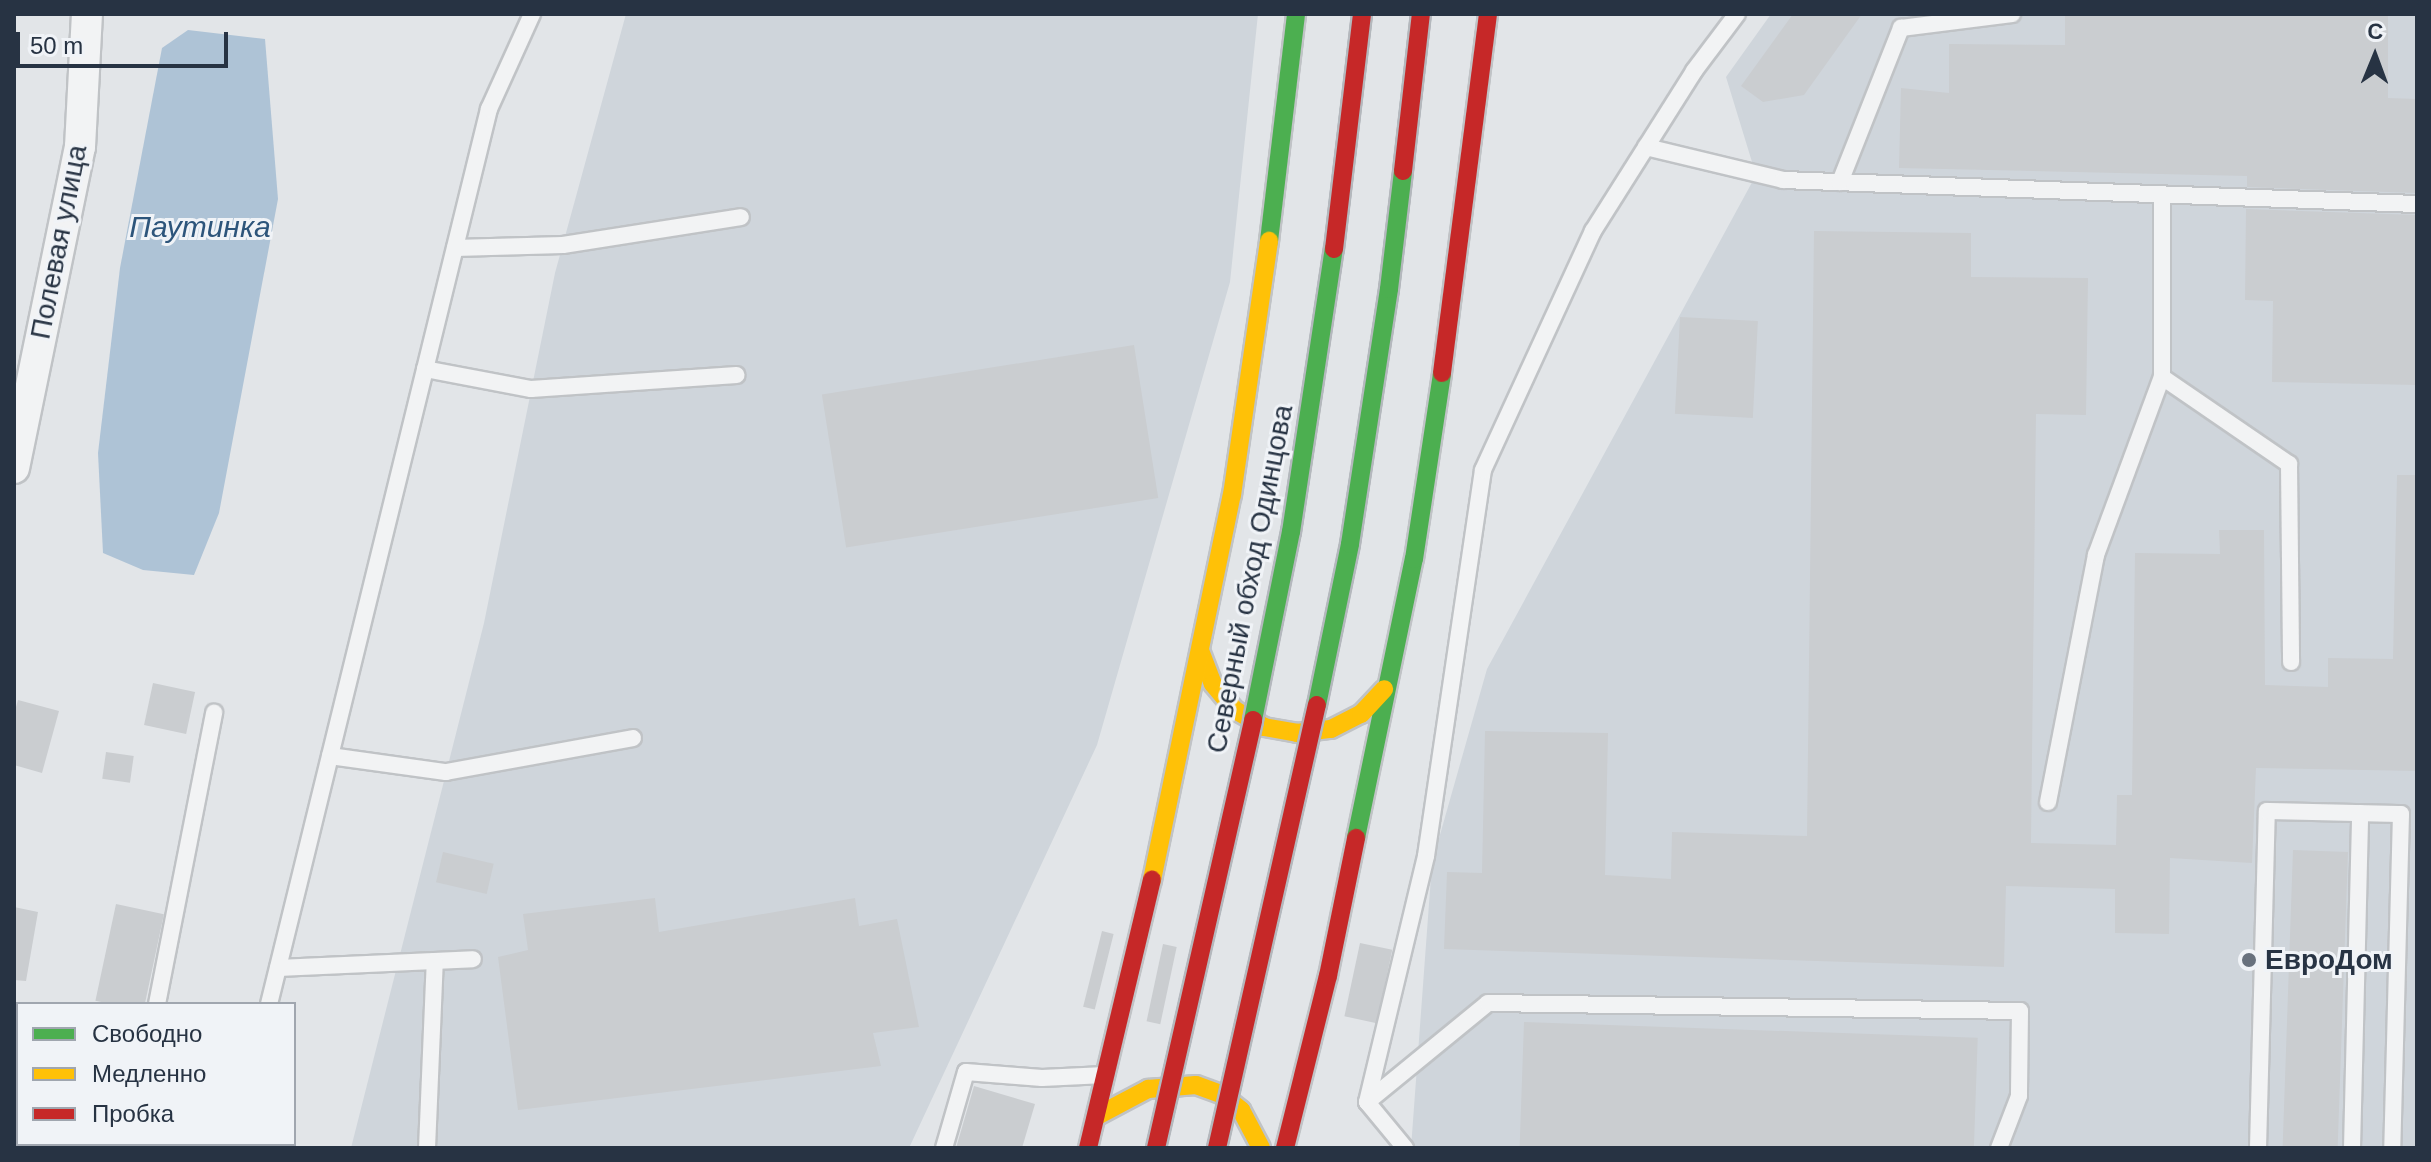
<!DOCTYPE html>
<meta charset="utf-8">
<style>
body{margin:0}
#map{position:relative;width:2431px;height:1162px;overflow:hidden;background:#e2e5e8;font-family:Helvetica,sans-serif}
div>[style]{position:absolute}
.built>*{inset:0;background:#cfd5db}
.water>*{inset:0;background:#aec3d6}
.building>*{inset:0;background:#cacdd0;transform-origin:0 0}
.roads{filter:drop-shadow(2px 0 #c0c3c6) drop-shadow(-2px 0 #c0c3c6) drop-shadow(0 2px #c0c3c6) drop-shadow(0 -2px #c0c3c6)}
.lane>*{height:16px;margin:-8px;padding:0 8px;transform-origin:8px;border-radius:8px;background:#f2f3f4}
.street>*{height:30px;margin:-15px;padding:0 15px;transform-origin:15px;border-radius:15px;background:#f2f3f4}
.fast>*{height:18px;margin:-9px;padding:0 9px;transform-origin:9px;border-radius:9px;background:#4caf50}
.slow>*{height:18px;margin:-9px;padding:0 9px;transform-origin:9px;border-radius:9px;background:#ffc107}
.jam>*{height:18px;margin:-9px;padding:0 9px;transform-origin:9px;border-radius:9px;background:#c62828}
.bridges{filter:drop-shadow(2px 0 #b4b8bd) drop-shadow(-2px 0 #b4b8bd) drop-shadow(0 2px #b4b8bd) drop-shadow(0 -2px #b4b8bd)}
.fast-bridge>*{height:18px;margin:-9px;padding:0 9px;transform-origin:9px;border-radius:9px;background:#4caf50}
.jam-bridge>*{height:18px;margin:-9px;padding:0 9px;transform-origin:9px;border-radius:9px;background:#c62828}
.dots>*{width:22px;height:22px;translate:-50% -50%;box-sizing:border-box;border:4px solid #f0f3f7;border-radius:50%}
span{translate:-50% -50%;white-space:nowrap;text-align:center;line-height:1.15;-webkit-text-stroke:6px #f0f3f7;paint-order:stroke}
.street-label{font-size:28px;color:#273343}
.poi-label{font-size:28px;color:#273343;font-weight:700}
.left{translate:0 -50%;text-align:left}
.water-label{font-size:30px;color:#2d557b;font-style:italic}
.frame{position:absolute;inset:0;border:16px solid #273343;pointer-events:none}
.legend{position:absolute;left:16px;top:1002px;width:280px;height:144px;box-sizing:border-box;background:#f0f3f7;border:2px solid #a0a6af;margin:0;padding:10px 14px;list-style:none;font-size:24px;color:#273343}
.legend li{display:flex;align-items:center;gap:16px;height:40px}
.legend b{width:40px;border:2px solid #a0a6af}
.north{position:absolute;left:2335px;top:16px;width:80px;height:80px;-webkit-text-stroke:6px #f0f3f7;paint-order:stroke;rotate:1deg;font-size:22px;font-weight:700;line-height:32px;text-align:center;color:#273343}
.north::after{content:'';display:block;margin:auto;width:28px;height:36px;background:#273343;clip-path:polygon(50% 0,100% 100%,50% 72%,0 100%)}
.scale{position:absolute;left:16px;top:32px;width:212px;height:36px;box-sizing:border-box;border:4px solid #273343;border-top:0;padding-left:10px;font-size:24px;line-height:28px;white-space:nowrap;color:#273343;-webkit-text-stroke:6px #f0f3f7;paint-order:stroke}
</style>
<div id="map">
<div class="built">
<div style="clip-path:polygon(626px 14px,1258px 14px,1230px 282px,1097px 745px,909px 1148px,351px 1148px,484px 623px,555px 273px)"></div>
<div style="clip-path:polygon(1771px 14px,2417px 14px,2417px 1148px,1411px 1148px,1432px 863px,1487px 669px,1756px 175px,1726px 77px)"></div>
</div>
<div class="water">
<div style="clip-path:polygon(188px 30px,265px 39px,278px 199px,219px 513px,194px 575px,143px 570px,103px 553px,98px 453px,120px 268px,162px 48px)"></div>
</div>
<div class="building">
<div style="clip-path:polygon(1793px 14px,1862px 14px,1804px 95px,1763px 102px,1741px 86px)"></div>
<div style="clip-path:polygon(2065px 14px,2388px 14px,2388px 98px,2417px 99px,2417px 193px,2247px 187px,2247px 176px,1899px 168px,1901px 88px,1949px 93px,1949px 44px,2065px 45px)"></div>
<div style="clip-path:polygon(2246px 209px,2417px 215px,2417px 385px,2272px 382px,2273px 301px,2245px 300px)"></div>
<div style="clip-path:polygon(1814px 231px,1971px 233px,1971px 277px,2088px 278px,2086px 415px,2036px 414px,2031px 843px,2116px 845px,2117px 795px,2132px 795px,2135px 553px,2220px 554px,2219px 530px,2264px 530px,2265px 685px,2328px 687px,2328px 658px,2393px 659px,2397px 475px,2417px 475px,2417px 771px,2256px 768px,2252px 863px,2170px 858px,2169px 934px,2115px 933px,2115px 889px,2006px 886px,2004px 967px,1444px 949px,1447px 872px,1482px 873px,1485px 731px,1608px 733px,1605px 875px,1671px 879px,1672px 832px,1807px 836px)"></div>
<div style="left:1680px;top:317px;width:78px;height:97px;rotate:3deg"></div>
<div style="left:1134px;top:345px;width:155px;height:316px;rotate:81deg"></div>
<div style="left:153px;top:683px;width:43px;height:43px;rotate:12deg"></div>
<div style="clip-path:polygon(18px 700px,59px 711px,42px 773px,14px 765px,14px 714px)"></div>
<div style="left:106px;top:752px;width:28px;height:27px;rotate:8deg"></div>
<div style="left:2293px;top:850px;width:55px;height:298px;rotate:2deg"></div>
<div style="left:443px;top:852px;width:52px;height:31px;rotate:13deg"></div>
<div style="clip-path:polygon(655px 898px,659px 932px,855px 898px,859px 926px,897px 919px,919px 1027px,873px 1033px,881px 1066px,518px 1110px,498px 957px,528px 950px,523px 914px)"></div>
<div style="left:116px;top:904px;width:49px;height:99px;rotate:12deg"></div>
<div style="clip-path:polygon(14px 907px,38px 912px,26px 981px,14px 980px)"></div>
<div style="left:1102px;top:931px;width:12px;height:78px;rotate:14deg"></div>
<div style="left:1360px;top:943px;width:33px;height:75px;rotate:12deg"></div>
<div style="left:1163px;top:944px;width:14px;height:79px;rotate:12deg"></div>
<div style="left:1524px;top:1022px;width:454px;height:126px;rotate:2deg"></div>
<div style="clip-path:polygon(974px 1086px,1035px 1104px,1022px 1148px,956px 1148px)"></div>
</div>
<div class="roads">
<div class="lane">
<div style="left:1646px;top:147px;width:141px;rotate:13.5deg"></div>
<div style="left:1783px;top:180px;width:634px;rotate:2.17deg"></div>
<div style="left:1840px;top:182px;width:166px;rotate:-68.4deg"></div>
<div style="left:1901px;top:28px;width:112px;rotate:-7.2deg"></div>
<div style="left:455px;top:248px;width:108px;rotate:-1.6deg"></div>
<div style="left:563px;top:245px;width:180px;rotate:-8.9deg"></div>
<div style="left:425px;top:369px;width:108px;rotate:10.7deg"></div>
<div style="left:531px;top:389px;width:206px;rotate:-3.9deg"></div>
<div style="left:2162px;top:377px;width:154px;rotate:34.4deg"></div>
<div style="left:2289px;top:464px;width:198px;rotate:89.4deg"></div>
<div style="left:330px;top:756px;width:117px;rotate:7.9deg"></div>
<div style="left:446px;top:772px;width:190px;rotate:-10.3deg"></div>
<div style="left:2048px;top:802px;width:252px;rotate:-79deg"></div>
<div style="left:2096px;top:555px;width:190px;rotate:-69.7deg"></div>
<div style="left:2162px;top:377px;width:183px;rotate:-90deg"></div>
<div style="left:278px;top:968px;width:195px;rotate:-2.6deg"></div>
<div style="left:157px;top:1004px;width:297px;rotate:-78.9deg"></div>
<div style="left:269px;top:1004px;width:922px;rotate:-76.19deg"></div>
<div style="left:489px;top:109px;width:104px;rotate:-65.6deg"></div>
<div style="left:1367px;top:1102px;width:253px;rotate:-76.5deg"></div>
<div style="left:1426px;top:856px;width:390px;rotate:-81.6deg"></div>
<div style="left:1483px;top:470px;width:263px;rotate:-65.3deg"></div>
<div style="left:1593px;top:231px;width:189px;rotate:-57.7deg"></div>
<div style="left:1694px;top:71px;width:71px;rotate:-53deg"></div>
<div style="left:1367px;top:1102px;width:156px;rotate:-39.3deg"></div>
<div style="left:1488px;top:1003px;width:532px;rotate:0.86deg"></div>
<div style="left:2020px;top:1011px;width:85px;rotate:90.7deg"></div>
<div style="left:2019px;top:1096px;width:56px;rotate:111deg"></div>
<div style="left:1367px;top:1102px;width:60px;rotate:50.4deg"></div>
<div style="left:129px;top:1148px;width:4px;rotate:-76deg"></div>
<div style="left:234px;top:1148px;width:4px;rotate:-76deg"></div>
<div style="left:427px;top:1148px;width:187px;rotate:-87.6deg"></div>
<div style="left:944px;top:1148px;width:79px;rotate:-73.9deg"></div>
<div style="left:966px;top:1072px;width:76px;rotate:4.5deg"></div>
<div style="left:1042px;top:1078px;width:63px;rotate:-2.7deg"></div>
<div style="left:2258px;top:1148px;width:337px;rotate:-88.5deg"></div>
<div style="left:2267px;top:811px;width:134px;rotate:1.3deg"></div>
<div style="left:2401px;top:814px;width:334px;rotate:91.5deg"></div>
<div style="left:2352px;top:1148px;width:335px;rotate:-88.6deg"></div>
</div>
<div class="street">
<div style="left:14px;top:468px;width:328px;rotate:-78.4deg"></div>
<div style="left:80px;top:147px;width:133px;rotate:-87deg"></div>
</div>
<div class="fast">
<div style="left:1269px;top:241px;width:229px;rotate:-83.2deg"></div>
<div style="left:1356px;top:838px;width:285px;rotate:-78.3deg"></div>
<div style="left:1414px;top:559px;width:188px;rotate:-81.4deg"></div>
</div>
<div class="slow">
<div style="left:1201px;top:653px;width:33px;rotate:69deg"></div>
<div style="left:1213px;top:684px;width:34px;rotate:50deg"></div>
<div style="left:1235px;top:710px;width:34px;rotate:30deg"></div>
<div style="left:1264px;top:727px;width:34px;rotate:10deg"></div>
<div style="left:1297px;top:733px;width:34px;rotate:-7deg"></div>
<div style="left:1331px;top:729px;width:34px;rotate:-27deg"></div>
<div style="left:1361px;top:714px;width:34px;rotate:-47deg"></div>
<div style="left:1152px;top:880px;width:393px;rotate:-78.3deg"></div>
<div style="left:1232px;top:495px;width:257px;rotate:-81.7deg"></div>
<div style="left:1097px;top:1116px;width:58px;rotate:-27.9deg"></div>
<div style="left:1148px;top:1089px;width:48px;rotate:-4.8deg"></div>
<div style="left:1196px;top:1085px;width:27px;rotate:20deg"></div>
<div style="left:1221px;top:1094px;width:26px;rotate:39deg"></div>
<div style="left:1241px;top:1110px;width:43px;rotate:62.2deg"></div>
</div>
<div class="jam">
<div style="left:1442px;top:373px;width:362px;rotate:-82.7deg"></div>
<div style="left:1088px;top:1148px;width:276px;rotate:-76.6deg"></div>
<div style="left:1285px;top:1148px;width:177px;rotate:-76deg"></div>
<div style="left:1328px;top:976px;width:141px;rotate:-78.5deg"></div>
</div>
</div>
<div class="bridges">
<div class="fast-bridge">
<div style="left:1317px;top:705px;width:164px;rotate:-78.4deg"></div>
<div style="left:1350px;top:544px;width:258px;rotate:-81.3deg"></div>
<div style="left:1389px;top:289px;width:119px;rotate:-83.2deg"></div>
<div style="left:1253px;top:720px;width:192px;rotate:-78.6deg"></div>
<div style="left:1291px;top:532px;width:286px;rotate:-81.4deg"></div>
</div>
<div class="jam-bridge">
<div style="left:1403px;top:171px;width:158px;rotate:-83.5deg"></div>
<div style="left:1334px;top:249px;width:237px;rotate:-83.2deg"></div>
<div style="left:1156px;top:1148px;width:439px;rotate:-77.2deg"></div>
<div style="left:1217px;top:1148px;width:454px;rotate:-77.3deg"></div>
</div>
</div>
<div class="dots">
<div style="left:2249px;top:960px;background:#68717d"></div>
</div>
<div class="street-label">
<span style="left:59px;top:242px;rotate:-79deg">Полевая улица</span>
<span style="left:1250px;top:579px;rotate:-79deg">Северный обход Одинцова</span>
</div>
<div class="poi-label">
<span class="left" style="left:2265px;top:960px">ЕвроДом</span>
</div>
<div class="water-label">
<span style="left:200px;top:227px">Паутинка</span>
</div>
<div class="frame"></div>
<ul class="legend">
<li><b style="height:10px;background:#4caf50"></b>Свободно</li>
<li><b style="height:10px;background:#ffc107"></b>Медленно</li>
<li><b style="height:10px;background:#c62828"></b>Пробка</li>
</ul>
<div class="north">С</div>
<div class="scale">50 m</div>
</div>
